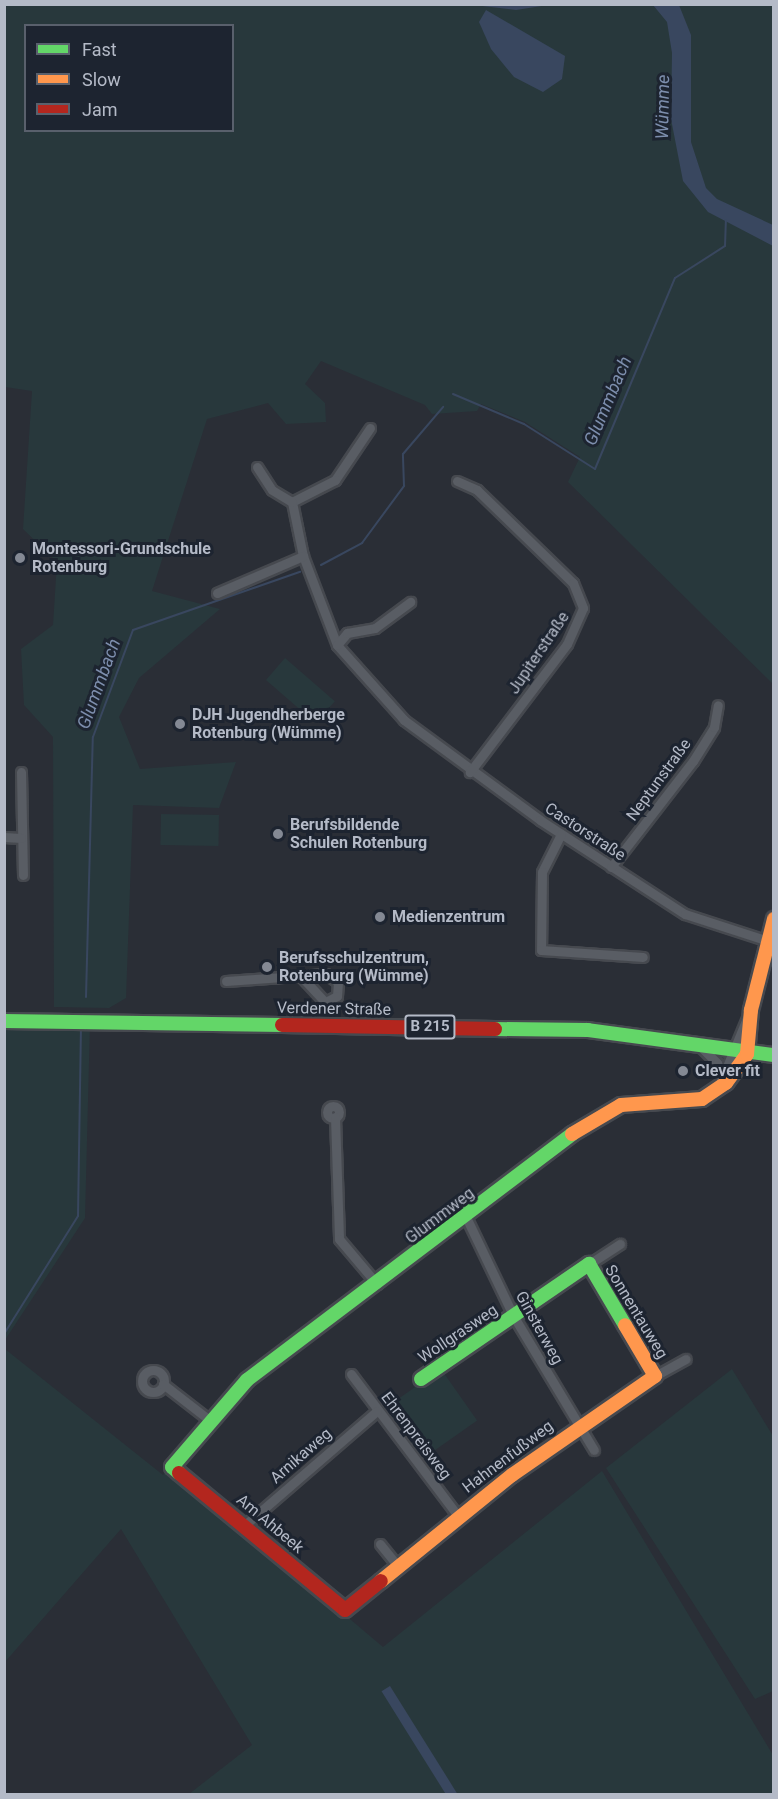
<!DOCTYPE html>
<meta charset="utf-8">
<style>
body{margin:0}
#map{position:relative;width:778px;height:1799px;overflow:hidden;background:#2a2e36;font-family:Roboto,sans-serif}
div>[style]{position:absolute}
.green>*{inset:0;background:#28383c;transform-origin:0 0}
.water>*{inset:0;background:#39475f;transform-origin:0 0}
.stream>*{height:2px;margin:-1px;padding:0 1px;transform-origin:1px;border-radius:1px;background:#39475f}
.roads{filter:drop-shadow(2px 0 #46494f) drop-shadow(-2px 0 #46494f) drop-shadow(0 2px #46494f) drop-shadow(0 -2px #46494f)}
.street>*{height:9px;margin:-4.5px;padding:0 4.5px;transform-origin:4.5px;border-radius:4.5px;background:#595d64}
.street>.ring{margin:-4.5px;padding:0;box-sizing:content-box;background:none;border:9px solid #595d64;border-radius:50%}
.fast>*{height:14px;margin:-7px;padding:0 7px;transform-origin:7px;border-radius:7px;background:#63d668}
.slow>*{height:14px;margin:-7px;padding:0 7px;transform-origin:7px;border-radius:7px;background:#ff974d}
.jam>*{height:14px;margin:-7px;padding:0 7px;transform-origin:7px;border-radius:7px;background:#b3261e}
.dots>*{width:16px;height:16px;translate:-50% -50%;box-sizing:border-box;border:3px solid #1d2430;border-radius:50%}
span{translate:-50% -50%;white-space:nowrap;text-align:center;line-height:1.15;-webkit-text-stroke:6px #1d2430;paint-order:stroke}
.shield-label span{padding:2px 4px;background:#1d2430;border:2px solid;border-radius:4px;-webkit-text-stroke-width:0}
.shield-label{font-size:15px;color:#b4bac7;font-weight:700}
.poi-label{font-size:16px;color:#b4bac7;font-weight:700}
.left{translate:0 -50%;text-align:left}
.street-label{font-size:16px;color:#b4bac7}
.water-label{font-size:18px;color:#7d8ead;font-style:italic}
.frame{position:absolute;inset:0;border:6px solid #b4bac7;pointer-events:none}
.legend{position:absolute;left:24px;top:24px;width:210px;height:108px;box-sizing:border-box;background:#1d2430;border:2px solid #59606c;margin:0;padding:8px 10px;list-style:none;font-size:18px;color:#b4bac7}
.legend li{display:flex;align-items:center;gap:12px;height:30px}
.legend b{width:30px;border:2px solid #59606c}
</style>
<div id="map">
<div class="green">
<div style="clip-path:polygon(evenodd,5px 5px,773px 5px,773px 684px,568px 482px,580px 457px,525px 422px,481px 404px,477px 411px,432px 414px,425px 405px,321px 361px,305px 384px,325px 403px,326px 422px,286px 424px,268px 403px,207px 419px,152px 591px,220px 609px,139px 678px,119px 717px,140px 769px,236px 762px,219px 808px,133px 805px,126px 998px,109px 1008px,54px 1007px,53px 737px,24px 705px,21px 649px,53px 625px,57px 562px,23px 529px,32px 391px,5px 387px,5px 5px,26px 26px,232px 26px,232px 130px,26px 130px,26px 26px)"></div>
<div style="left:285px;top:658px;width:66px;height:29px;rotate:41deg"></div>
<div style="left:161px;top:814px;width:58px;height:31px;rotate:1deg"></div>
<div style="clip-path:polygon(5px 1021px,90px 1023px,85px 1218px,5px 1340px)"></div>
<div style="clip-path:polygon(5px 1349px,163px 1475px,170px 1467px,383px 1647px,602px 1471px,773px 1755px,773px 1794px,457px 1794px,390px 1687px,384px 1693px,446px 1794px,189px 1794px,252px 1745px,121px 1529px,5px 1662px)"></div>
<div style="left:441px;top:1369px;width:63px;height:72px;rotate:55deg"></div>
<div style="clip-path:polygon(732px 1369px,773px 1436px,773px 1691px,755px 1699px,606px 1468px)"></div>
</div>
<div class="water">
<div style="clip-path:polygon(474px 5px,548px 5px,516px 10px)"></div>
<div style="clip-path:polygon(653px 5px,679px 5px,691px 35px,691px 142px,706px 188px,717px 199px,773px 225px,773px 246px,708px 212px,683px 181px,671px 119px,672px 53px,667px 22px)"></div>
<div style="clip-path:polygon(486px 10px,565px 56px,562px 79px,543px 92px,514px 77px,491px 49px,479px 22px)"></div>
<div style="left:390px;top:1686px;width:127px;height:10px;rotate:58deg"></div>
</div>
<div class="stream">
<div style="left:453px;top:394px;width:77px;rotate:22.9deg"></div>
<div style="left:524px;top:424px;width:84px;rotate:32.4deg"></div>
<div style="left:595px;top:469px;width:207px;rotate:-67.3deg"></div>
<div style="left:675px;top:278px;width:59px;rotate:-32.6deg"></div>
<div style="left:725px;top:246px;width:26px;rotate:-88deg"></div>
<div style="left:321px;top:565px;width:47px;rotate:-28.2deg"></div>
<div style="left:362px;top:543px;width:71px;rotate:-53.6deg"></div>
<div style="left:404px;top:486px;width:32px;rotate:-92deg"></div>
<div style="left:403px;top:454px;width:62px;rotate:-49.6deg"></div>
<div style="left:86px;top:997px;width:260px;rotate:-88.5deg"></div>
<div style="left:93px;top:737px;width:114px;rotate:-69.5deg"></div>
<div style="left:133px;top:630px;width:177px;rotate:-19.2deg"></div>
<div style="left:4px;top:1334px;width:139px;rotate:-57.9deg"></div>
<div style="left:78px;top:1216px;width:186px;rotate:-89.1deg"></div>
</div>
<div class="roads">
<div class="street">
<div style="left:370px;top:428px;width:63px;rotate:123.9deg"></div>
<div style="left:335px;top:480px;width:48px;rotate:152.9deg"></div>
<div style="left:292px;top:502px;width:55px;rotate:78.5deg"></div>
<div style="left:303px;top:556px;width:95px;rotate:69.1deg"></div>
<div style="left:337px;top:645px;width:101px;rotate:48.2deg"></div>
<div style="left:404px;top:720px;width:169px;rotate:36.3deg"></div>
<div style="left:540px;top:820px;width:173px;rotate:33deg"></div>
<div style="left:685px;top:914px;width:90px;rotate:18deg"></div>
<div style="left:257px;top:467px;width:27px;rotate:57deg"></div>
<div style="left:272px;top:490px;width:23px;rotate:31deg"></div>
<div style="left:457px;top:481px;width:22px;rotate:24deg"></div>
<div style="left:477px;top:490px;width:134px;rotate:44.1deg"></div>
<div style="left:573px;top:583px;width:27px;rotate:68deg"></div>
<div style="left:583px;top:608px;width:39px;rotate:114deg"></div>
<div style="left:567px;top:644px;width:161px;rotate:127.2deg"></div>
<div style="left:217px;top:593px;width:94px;rotate:-23.3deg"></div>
<div style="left:337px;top:645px;width:16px;rotate:-50deg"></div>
<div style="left:347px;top:633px;width:28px;rotate:-10deg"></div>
<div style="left:375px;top:628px;width:44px;rotate:-36.6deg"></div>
<div style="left:21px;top:772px;width:103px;rotate:88.9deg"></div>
<div style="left:561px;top:834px;width:42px;rotate:116.6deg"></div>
<div style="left:542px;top:872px;width:78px;rotate:90.7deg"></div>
<div style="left:541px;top:950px;width:102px;rotate:3.9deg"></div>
<div style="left:4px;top:837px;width:17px;rotate:3deg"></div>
<div style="left:611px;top:867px;width:134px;rotate:-52.3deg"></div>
<div style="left:693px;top:761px;width:40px;rotate:-58deg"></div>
<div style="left:714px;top:727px;width:22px;rotate:-80deg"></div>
<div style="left:226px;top:981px;width:100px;rotate:-4deg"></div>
<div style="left:326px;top:974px;width:14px;rotate:34deg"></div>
<div style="left:338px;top:982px;width:14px;rotate:94deg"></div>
<div style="left:337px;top:996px;width:13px;rotate:153deg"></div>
<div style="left:325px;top:1002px;width:33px;rotate:-133deg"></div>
<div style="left:701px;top:1047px;width:23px;rotate:45deg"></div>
<div style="left:717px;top:1063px;width:16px;rotate:76deg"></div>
<div style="left:721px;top:1081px;width:68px;rotate:-67.6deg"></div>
<div class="ring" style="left:327px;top:1106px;width:3px;height:3px"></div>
<div style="left:335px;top:1117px;width:122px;rotate:88.1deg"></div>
<div style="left:339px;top:1239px;width:59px;rotate:49.8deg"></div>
<div style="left:466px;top:1217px;width:111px;rotate:64.4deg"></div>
<div style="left:514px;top:1317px;width:155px;rotate:59deg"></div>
<div style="left:589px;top:1264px;width:37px;rotate:-33deg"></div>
<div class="ring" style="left:142px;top:1370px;width:13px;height:13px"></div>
<div style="left:351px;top:1374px;width:178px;rotate:53deg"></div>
<div style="left:655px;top:1376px;width:35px;rotate:-29deg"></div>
<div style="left:163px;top:1384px;width:62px;rotate:37.8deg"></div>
<div style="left:246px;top:1524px;width:173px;rotate:-40.8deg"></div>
<div style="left:380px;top:1544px;width:27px;rotate:51deg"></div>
</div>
<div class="fast">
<div style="left:4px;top:1021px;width:278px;rotate:0.8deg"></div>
<div style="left:495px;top:1029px;width:93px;rotate:0.6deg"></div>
<div style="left:588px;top:1030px;width:188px;rotate:7.7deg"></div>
<div style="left:421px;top:1379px;width:204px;rotate:-34.4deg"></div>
<div style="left:589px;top:1264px;width:71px;rotate:59.5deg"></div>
<div style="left:179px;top:1473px;width:9px;rotate:-139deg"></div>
<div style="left:172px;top:1467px;width:115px;rotate:-49.2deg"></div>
<div style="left:247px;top:1380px;width:408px;rotate:-37.1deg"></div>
</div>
<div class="slow">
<div style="left:572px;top:1134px;width:57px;rotate:-30.6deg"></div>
<div style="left:621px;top:1105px;width:81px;rotate:-4.2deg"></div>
<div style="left:702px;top:1099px;width:29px;rotate:-34deg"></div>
<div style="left:726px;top:1083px;width:36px;rotate:-54deg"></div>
<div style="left:747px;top:1054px;width:44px;rotate:-84.8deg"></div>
<div style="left:751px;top:1010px;width:94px;rotate:-75.8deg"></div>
<div style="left:381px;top:1581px;width:169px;rotate:-39deg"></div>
<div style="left:512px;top:1475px;width:174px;rotate:-34.7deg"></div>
<div style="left:655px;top:1376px;width:59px;rotate:-120.5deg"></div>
</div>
<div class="jam">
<div style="left:282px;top:1025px;width:213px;rotate:1.1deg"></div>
<div style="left:179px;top:1473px;width:215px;rotate:39.5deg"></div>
<div style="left:345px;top:1610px;width:46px;rotate:-38.9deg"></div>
</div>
</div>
<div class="dots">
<div style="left:20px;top:558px;background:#848994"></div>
<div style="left:180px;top:724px;background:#848994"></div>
<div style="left:278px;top:834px;background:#848994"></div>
<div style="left:380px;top:917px;background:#848994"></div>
<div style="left:267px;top:967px;background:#848994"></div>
<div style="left:683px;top:1071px;background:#848994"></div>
</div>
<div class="shield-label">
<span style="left:430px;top:1027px">B 215</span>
</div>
<div class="poi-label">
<span class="left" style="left:32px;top:558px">Montessori-Grundschule<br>Rotenburg</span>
<span class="left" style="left:192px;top:724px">DJH Jugendherberge<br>Rotenburg (Wümme)</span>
<span class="left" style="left:290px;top:834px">Berufsbildende<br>Schulen Rotenburg</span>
<span class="left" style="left:392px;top:917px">Medienzentrum</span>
<span class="left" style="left:279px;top:967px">Berufsschulzentrum,<br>Rotenburg (Wümme)</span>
<span class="left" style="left:695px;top:1071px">Clever fit</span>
</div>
<div class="street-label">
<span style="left:539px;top:653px;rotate:-56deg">Jupiterstraße</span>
<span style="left:659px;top:780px;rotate:-54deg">Neptunstraße</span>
<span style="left:585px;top:832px;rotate:33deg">Castorstraße</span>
<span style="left:334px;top:1009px;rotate:1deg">Verdener Straße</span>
<span style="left:440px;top:1216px;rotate:-37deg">Glummweg</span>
<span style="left:636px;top:1312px;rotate:59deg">Sonnentauweg</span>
<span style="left:539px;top:1328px;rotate:61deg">Ginsterweg</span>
<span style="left:458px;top:1334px;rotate:-34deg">Wollgrasweg</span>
<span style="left:416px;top:1436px;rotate:53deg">Ehrenpreisweg</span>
<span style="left:301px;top:1456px;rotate:-41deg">Arnikaweg</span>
<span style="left:508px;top:1457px;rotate:-37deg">Hahnenfußweg</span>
<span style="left:270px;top:1524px;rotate:40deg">Am Ahbeek</span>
</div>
<div class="water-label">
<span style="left:663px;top:107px;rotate:-89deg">Wümme</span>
<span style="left:608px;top:401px;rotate:-67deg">Glummbach</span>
<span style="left:99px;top:684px;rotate:-70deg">Glummbach</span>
</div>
<div class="frame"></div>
<ul class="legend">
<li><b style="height:8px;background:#63d668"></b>Fast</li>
<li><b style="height:8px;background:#ff974d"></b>Slow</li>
<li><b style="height:8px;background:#b3261e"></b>Jam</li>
</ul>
</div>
